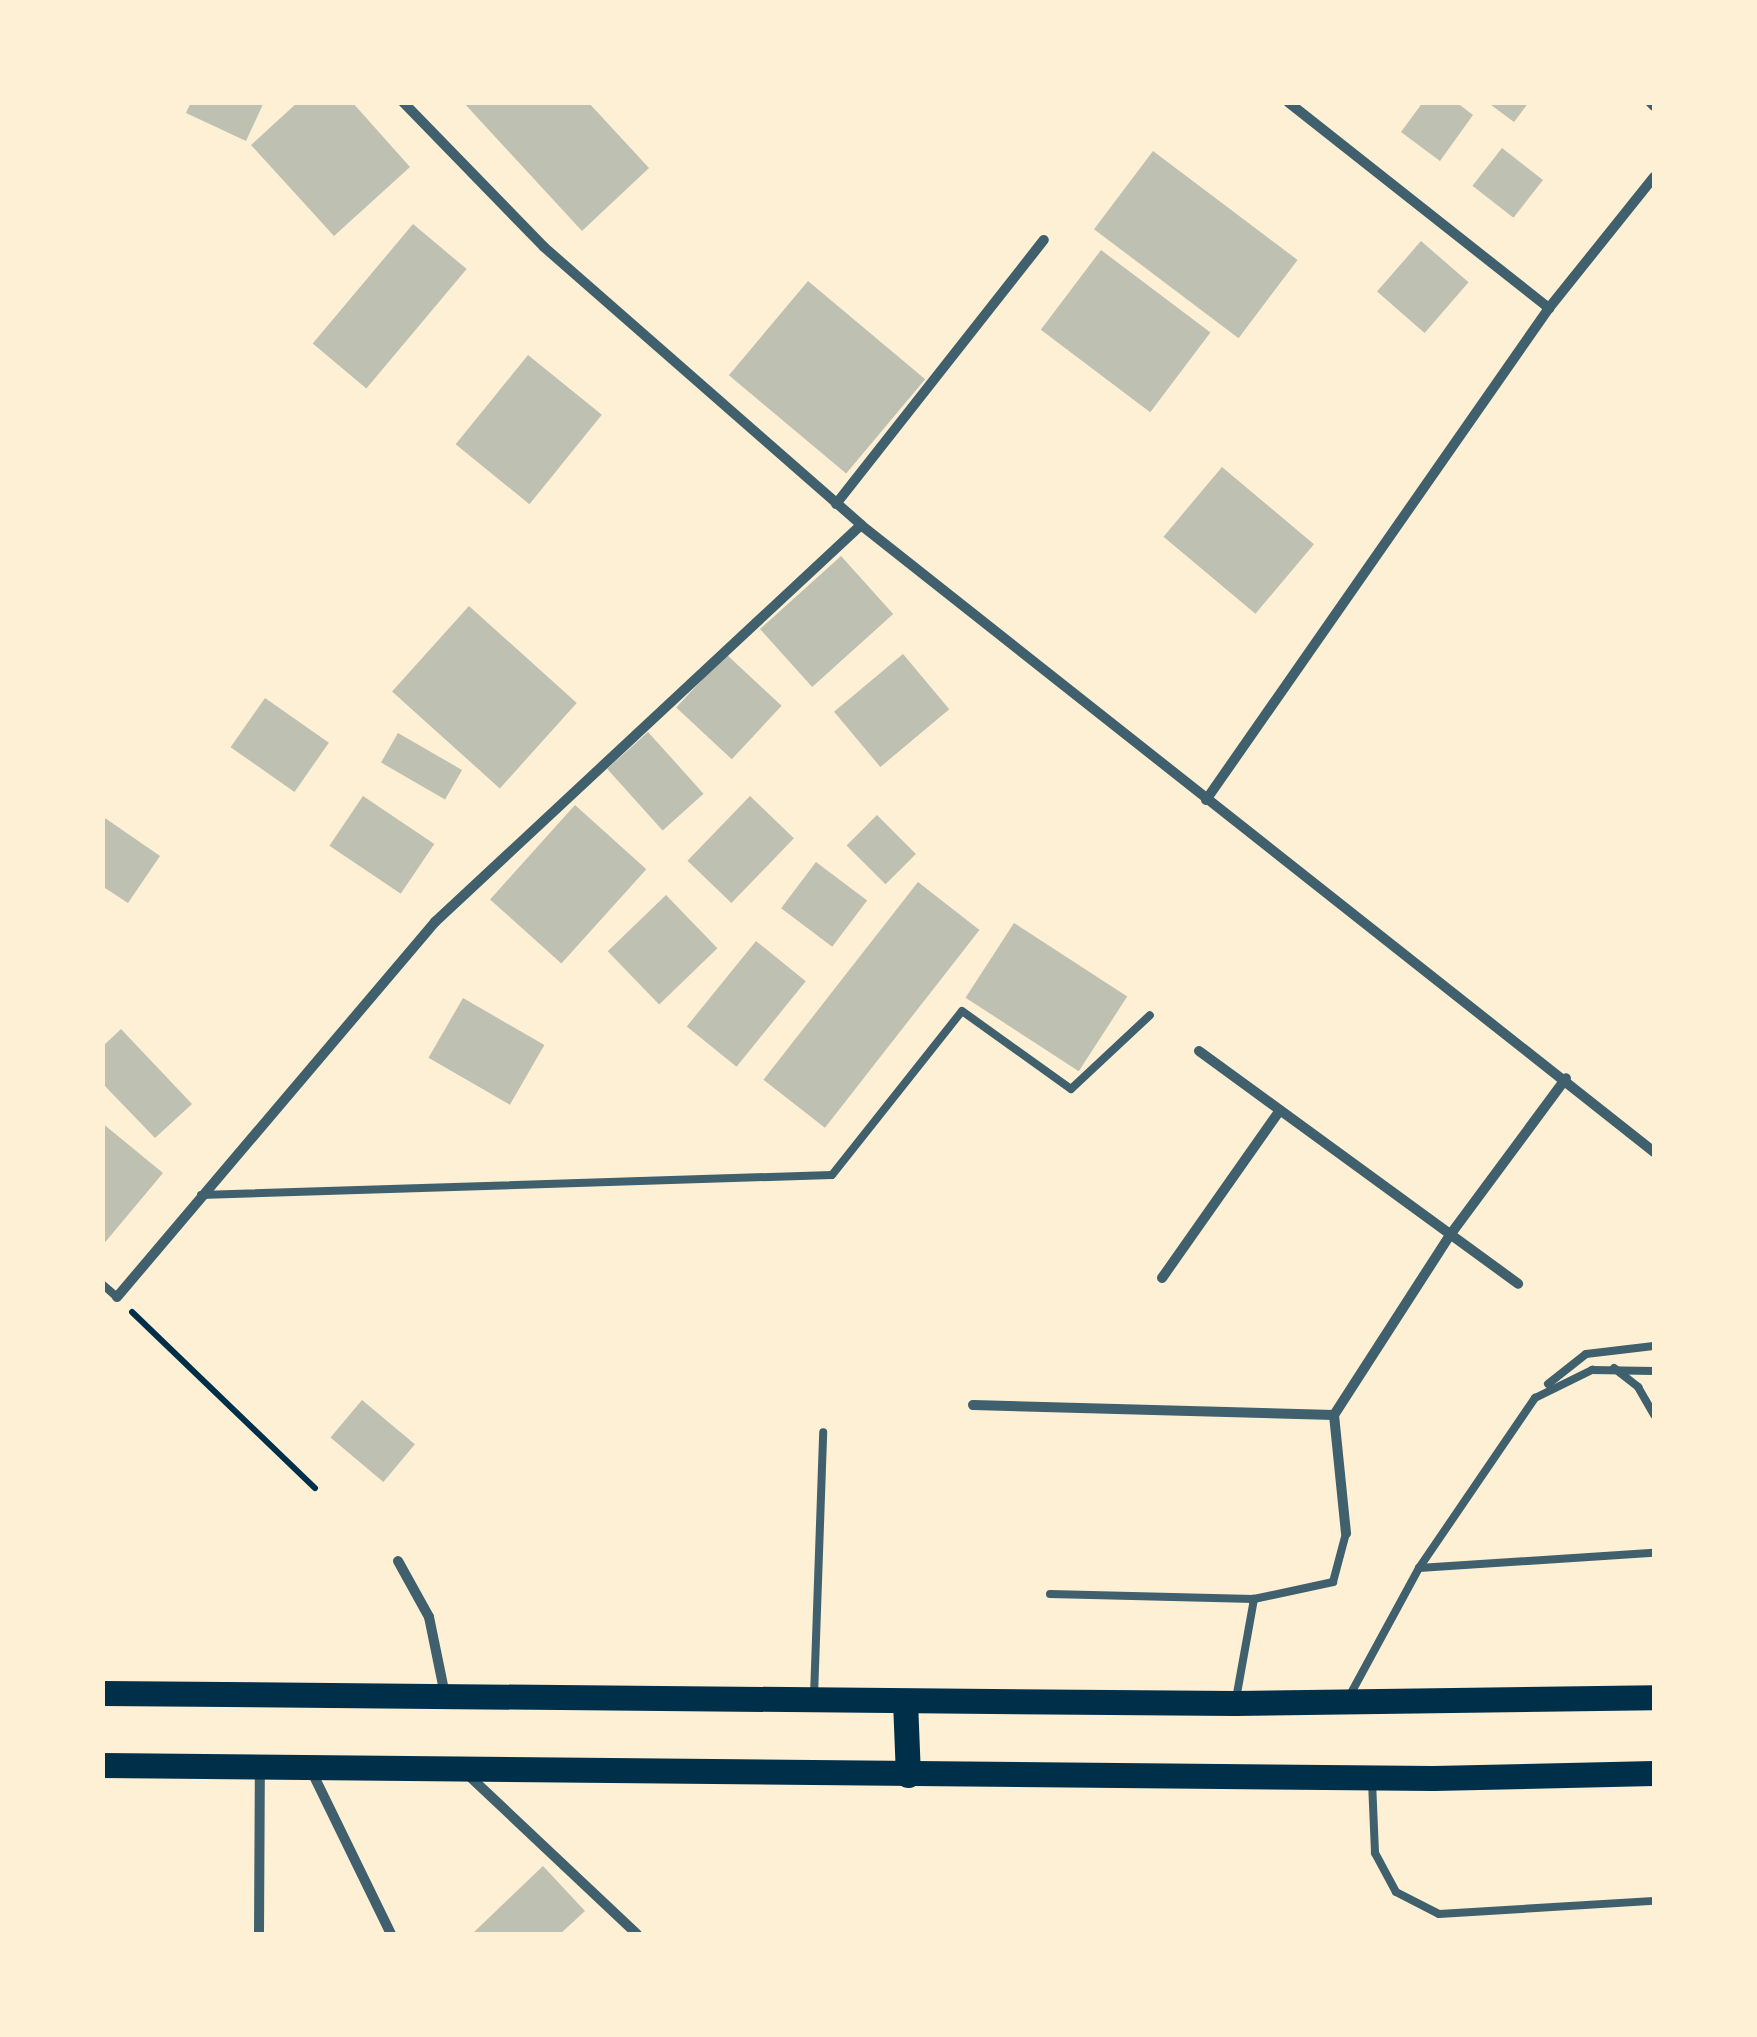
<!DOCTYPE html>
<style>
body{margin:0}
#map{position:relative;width:1757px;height:2037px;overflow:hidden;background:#fdf0d5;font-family:Overpass,sans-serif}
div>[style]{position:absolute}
.building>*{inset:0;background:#bec0b2;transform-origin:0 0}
.path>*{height:6px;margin:-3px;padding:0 3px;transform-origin:3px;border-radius:3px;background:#003049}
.service>*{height:8px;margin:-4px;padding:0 4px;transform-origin:4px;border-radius:4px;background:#3f606c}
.minor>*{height:10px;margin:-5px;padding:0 5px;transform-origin:5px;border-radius:5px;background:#3f606c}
.primary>*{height:25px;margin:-12.5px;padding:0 12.5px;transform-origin:12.5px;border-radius:12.5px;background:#003049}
span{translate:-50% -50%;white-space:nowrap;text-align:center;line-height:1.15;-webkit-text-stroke:8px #fdf0d5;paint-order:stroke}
.frame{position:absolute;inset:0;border:105px solid #fdf0d5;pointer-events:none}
</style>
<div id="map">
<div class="building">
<div style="clip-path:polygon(191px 102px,264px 102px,246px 141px,186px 113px)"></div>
<div style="clip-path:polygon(298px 102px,352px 102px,410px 167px,334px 236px,251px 145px)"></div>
<div style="clip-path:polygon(463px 102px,588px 102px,649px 168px,582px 231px)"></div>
<div style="clip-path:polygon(1423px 102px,1456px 102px,1473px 115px,1440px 161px,1401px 132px)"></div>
<div style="clip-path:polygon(1487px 102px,1529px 102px,1514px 122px)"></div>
<div style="left:1502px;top:148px;width:52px;height:48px;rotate:38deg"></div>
<div style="left:1153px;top:151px;width:181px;height:98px;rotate:37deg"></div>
<div style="left:413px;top:224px;width:70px;height:156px;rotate:40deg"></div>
<div style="left:1421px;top:241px;width:63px;height:67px;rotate:41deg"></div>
<div style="left:1101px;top:250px;width:137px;height:100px;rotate:37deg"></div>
<div style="left:808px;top:281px;width:153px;height:123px;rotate:40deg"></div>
<div style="left:528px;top:355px;width:95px;height:115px;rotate:39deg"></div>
<div style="left:1222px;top:467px;width:120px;height:91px;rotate:40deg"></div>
<div style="left:841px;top:556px;width:78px;height:109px;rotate:48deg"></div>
<div style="left:469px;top:606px;width:145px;height:115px;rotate:42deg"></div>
<div style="left:726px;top:654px;width:76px;height:73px;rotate:43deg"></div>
<div style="left:903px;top:654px;width:72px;height:90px;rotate:50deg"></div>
<div style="left:265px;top:698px;width:78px;height:60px;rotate:35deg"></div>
<div style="left:648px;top:732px;width:83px;height:55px;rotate:48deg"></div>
<div style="left:398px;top:733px;width:74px;height:34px;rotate:30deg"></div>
<div style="left:363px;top:796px;width:86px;height:60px;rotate:34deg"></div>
<div style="left:750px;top:796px;width:61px;height:90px;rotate:44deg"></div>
<div style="left:575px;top:805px;width:96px;height:127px;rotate:42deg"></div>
<div style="left:877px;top:815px;width:55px;height:43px;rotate:45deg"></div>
<div style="clip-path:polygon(102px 816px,160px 856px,128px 903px,102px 886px)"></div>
<div style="left:816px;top:862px;width:64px;height:58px;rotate:37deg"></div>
<div style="left:918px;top:882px;width:78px;height:251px;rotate:38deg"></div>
<div style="left:666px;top:895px;width:74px;height:81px;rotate:46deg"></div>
<div style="left:1014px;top:923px;width:135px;height:89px;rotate:33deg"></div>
<div style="left:756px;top:941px;width:64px;height:110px;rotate:39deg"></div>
<div style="left:463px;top:998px;width:94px;height:69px;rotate:30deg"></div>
<div style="clip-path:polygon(121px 1029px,192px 1104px,155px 1138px,102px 1083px,102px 1047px)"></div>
<div style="clip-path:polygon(102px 1123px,163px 1173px,102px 1246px)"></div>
<div style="left:362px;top:1400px;width:69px;height:49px;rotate:40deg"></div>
<div style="clip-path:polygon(543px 1866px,585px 1911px,560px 1934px,472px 1934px)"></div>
</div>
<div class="path">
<div style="left:132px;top:1312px;width:254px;rotate:43.9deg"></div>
</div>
<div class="service">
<div style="left:201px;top:1195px;width:631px;rotate:-1.82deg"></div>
<div style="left:832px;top:1175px;width:209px;rotate:-51.6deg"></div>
<div style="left:962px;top:1011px;width:134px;rotate:35.6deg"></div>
<div style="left:1071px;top:1089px;width:108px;rotate:-43.1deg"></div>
<div style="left:102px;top:1284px;width:20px;rotate:41deg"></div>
<div style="left:1614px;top:1368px;width:31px;rotate:38deg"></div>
<div style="left:1638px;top:1387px;width:32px;rotate:60deg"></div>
<div style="left:1548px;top:1384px;width:48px;rotate:-38.3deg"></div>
<div style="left:1586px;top:1354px;width:68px;rotate:-6.7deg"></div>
<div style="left:1419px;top:1568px;width:235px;rotate:-3.7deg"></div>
<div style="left:1050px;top:1594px;width:204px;rotate:1.4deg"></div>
<div style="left:1254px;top:1599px;width:81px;rotate:-12.1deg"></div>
<div style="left:1333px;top:1582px;width:51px;rotate:-75.1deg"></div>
<div style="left:1350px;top:1695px;width:145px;rotate:-61.5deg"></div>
<div style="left:1419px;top:1568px;width:206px;rotate:-55.7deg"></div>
<div style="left:1535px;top:1398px;width:64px;rotate:-26.2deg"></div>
<div style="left:1592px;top:1370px;width:62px;rotate:0.9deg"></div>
<div style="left:814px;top:1696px;width:264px;rotate:-88deg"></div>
<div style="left:1236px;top:1699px;width:102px;rotate:-79.8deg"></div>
<div style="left:1372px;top:1781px;width:72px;rotate:87.6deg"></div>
<div style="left:1375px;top:1853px;width:44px;rotate:61.7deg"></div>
<div style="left:1396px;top:1892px;width:48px;rotate:27.1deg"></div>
<div style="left:1439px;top:1914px;width:215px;rotate:-3.5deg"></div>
</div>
<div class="minor">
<div style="left:403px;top:102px;width:202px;rotate:45.8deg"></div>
<div style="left:544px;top:247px;width:422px;rotate:41.2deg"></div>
<div style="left:861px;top:525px;width:1011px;rotate:38.33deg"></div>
<div style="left:1288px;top:102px;width:333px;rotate:38.3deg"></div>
<div style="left:1650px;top:102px;width:6px;rotate:45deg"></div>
<div style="left:836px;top:504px;width:336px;rotate:-51.8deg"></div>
<div style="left:1206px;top:800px;width:600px;rotate:-55.12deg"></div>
<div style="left:1549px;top:308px;width:168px;rotate:-51.3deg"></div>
<div style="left:1199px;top:1051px;width:395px;rotate:36.1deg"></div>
<div style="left:1162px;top:1278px;width:205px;rotate:-54.9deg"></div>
<div style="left:117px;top:1297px;width:492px;rotate:-49.7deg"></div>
<div style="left:435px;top:922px;width:582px;rotate:-42.98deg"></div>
<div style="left:973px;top:1405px;width:361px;rotate:1.6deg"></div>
<div style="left:1334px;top:1415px;width:214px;rotate:-57.2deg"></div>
<div style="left:1450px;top:1235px;width:195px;rotate:-53.5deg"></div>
<div style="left:1334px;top:1415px;width:119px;rotate:84.2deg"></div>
<div style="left:398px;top:1561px;width:64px;rotate:61deg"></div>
<div style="left:429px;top:1617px;width:80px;rotate:78.4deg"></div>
<div style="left:310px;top:1768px;width:185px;rotate:64deg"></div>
<div style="left:466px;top:1773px;width:235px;rotate:43.3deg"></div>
<div style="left:259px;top:1934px;width:167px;rotate:-89.7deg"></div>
</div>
<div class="primary">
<div style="left:102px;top:1693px;width:1133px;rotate:0.51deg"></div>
<div style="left:1235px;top:1703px;width:419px;rotate:-0.8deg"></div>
<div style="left:905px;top:1701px;width:74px;rotate:87.7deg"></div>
<div style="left:102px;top:1765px;width:1331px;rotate:0.56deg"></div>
<div style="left:1433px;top:1778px;width:221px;rotate:-1.3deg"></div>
</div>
<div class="frame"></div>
</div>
